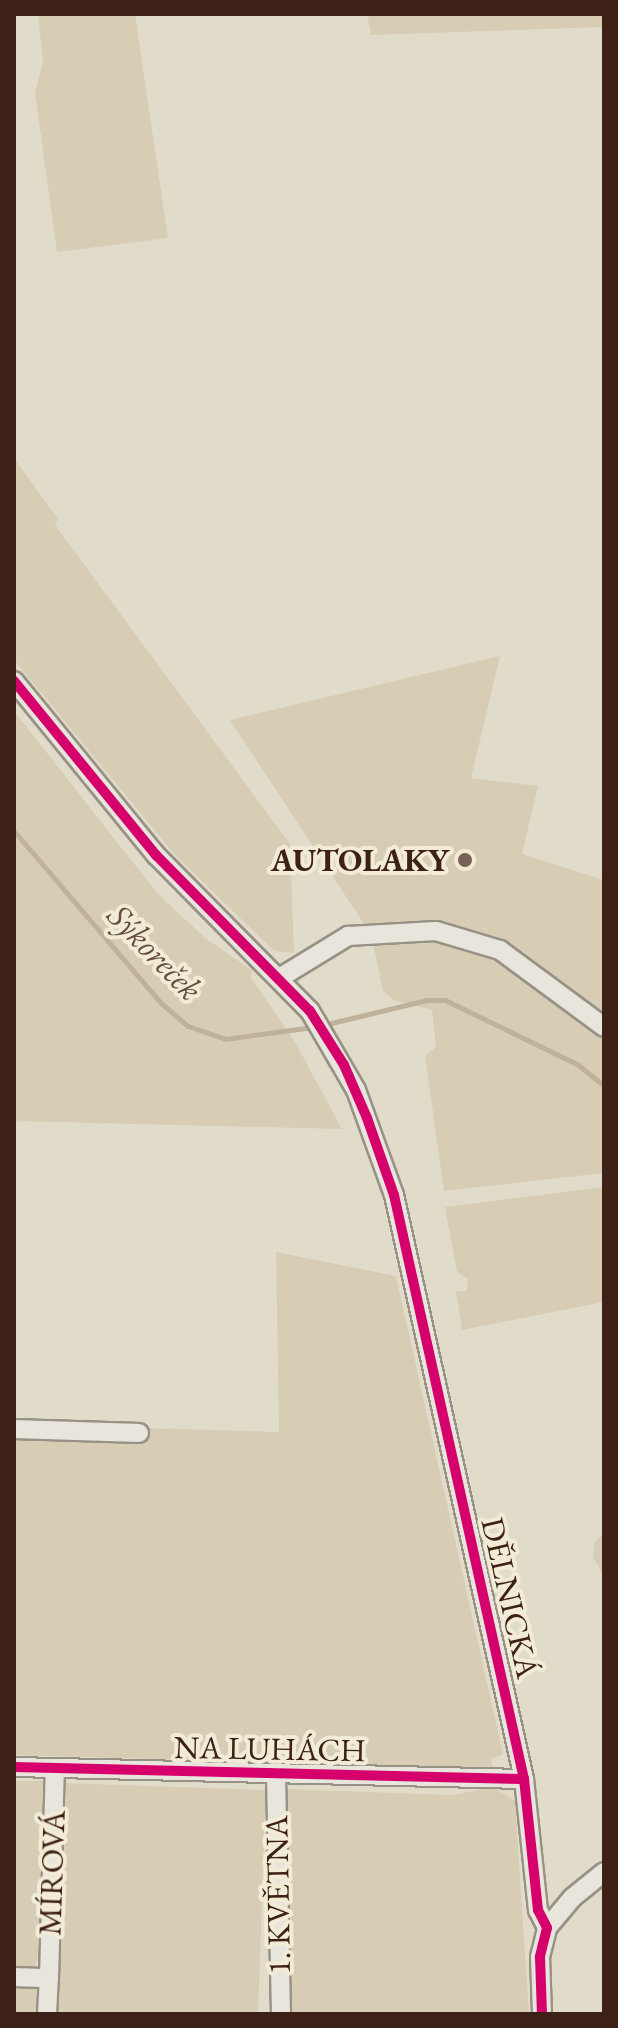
<!DOCTYPE html>
<meta charset="utf-8">
<style>
body{margin:0}
#map{position:relative;width:618px;height:2028px;overflow:hidden;background:#e1dcca;font-family:"EB Garamond",serif}
div>[style]{position:absolute}
.green>*{inset:0;background:#d7cdb5;transform-origin:0 0}
.stream>*{height:5px;margin:-2.5px;padding:0 2.5px;transform-origin:2.5px;border-radius:2.5px;background:#bfb29a}
.roads{filter:drop-shadow(2px 0 #989185) drop-shadow(-2px 0 #989185) drop-shadow(0 2px #989185) drop-shadow(0 -2px #989185)}
.minor>*{height:18px;margin:-9px;padding:0 9px;transform-origin:9px;border-radius:9px;background:#e8e5dc}
.cycleway>*{height:10px;margin:-5px;padding:0 5px;transform-origin:5px;border-radius:5px;background:#d6006c}
.dots>*{width:22px;height:22px;translate:-50% -50%;box-sizing:border-box;border:4px solid #f2ecd6;border-radius:50%}
span{translate:-50% -50%;white-space:nowrap;text-align:center;line-height:1.15;-webkit-text-stroke:8px #f2ecd6;paint-order:stroke}
.poi-label{font-size:32px;color:#3e2116;font-weight:700}
.right{translate:-100% -50%;text-align:right}
.street-label{font-size:32px;color:#3e2116}
.water-label{font-size:34px;color:#664d3d;font-style:italic}
.frame{position:absolute;inset:0;border:16px solid #3e2116;pointer-events:none}
</style>
<div id="map">
<div class="green">
<div style="clip-path:polygon(38px 14px,135px 14px,168px 238px,57px 252px,35px 93px,43px 61px)"></div>
<div style="clip-path:polygon(367px 14px,604px 14px,604px 27px,371px 35px)"></div>
<div style="clip-path:polygon(14px 458px,58px 519px,55px 525px,290px 844px,294px 953px,274px 951px,175px 855px,14px 660px)"></div>
<div style="clip-path:polygon(500px 656px,471px 778px,538px 786px,522px 854px,604px 880px,604px 1012px,522px 955px,436px 924px,364px 924px,230px 720px)"></div>
<div style="clip-path:polygon(14px 711px,157px 893px,205px 938px,252px 970px,251px 978px,295px 1042px,342px 1129px,14px 1121px)"></div>
<div style="clip-path:polygon(421px 935px,481px 949px,559px 996px,604px 1035px,604px 1173px,444px 1191px,425px 1056px,436px 1047px,432px 1010px,394px 1000px,383px 991px,372px 938px)"></div>
<div style="clip-path:polygon(604px 1187px,604px 1302px,462px 1330px,456px 1291px,467px 1291px,468px 1279px,457px 1272px,445px 1207px)"></div>
<div style="clip-path:polygon(276px 1252px,396px 1276px,503px 1754px,491px 1759px,493px 1769px,14px 1755px,14px 1434px,141px 1428px,279px 1432px)"></div>
<div style="clip-path:polygon(604px 1533px,604px 1576px,593px 1557px,594px 1543px)"></div>
<div style="clip-path:polygon(14px 1781px,47px 1781px,40px 1950px,34px 1969px,14px 1969px)"></div>
<div style="left:65px;top:1783px;width:201px;height:231px;rotate:2deg"></div>
<div style="clip-path:polygon(493px 1787px,515px 1801px,529px 2014px,292px 2014px,287px 1789px,453px 1795px)"></div>
<div style="left:14px;top:1986px;width:24px;height:28px;rotate:5deg"></div>
</div>
<div class="stream">
<div style="left:14px;top:831px;width:225px;rotate:49.5deg"></div>
<div style="left:160px;top:1002px;width:37px;rotate:41deg"></div>
<div style="left:188px;top:1026px;width:39px;rotate:19deg"></div>
<div style="left:225px;top:1039px;width:89px;rotate:-7.8deg"></div>
<div style="left:323px;top:1025px;width:107px;rotate:-13.5deg"></div>
<div style="left:427px;top:1000px;width:18px"></div>
<div style="left:445px;top:1000px;width:147px;rotate:25.9deg"></div>
<div style="left:577px;top:1064px;width:35px;rotate:39deg"></div>
</div>
<div class="roads">
<div class="minor">
<div style="left:14px;top:681px;width:225px;rotate:50.8deg"></div>
<div style="left:156px;top:855px;width:219px;rotate:45.4deg"></div>
<div style="left:310px;top:1011px;width:91px;rotate:59.8deg"></div>
<div style="left:356px;top:1090px;width:112px;rotate:70.1deg"></div>
<div style="left:394px;top:1195px;width:598px;rotate:77.45deg"></div>
<div style="left:524px;top:1779px;width:132px;rotate:83.9deg"></div>
<div style="left:538px;top:1910px;width:20px;rotate:63deg"></div>
<div style="left:281px;top:977px;width:79px;rotate:-31.5deg"></div>
<div style="left:348px;top:936px;width:88px;rotate:-3.3deg"></div>
<div style="left:436px;top:931px;width:67px;rotate:16.5deg"></div>
<div style="left:500px;top:950px;width:129px;rotate:36.5deg"></div>
<div style="left:14px;top:1429px;width:125px;rotate:1.8deg"></div>
<div style="left:14px;top:1767px;width:510px;rotate:1.35deg"></div>
<div style="left:276px;top:1776px;width:238px;rotate:88.8deg"></div>
<div style="left:14px;top:1977px;width:35px;rotate:2deg"></div>
<div style="left:49px;top:1978px;width:209px;rotate:-88.4deg"></div>
<div style="left:47px;top:2014px;width:36px;rotate:-87deg"></div>
<div style="left:542px;top:2014px;width:57px;rotate:-92deg"></div>
<div style="left:540px;top:1957px;width:30px;rotate:-76deg"></div>
<div style="left:547px;top:1928px;width:39px;rotate:-50deg"></div>
<div style="left:572px;top:1898px;width:41px;rotate:-39.1deg"></div>
</div>
</div>
<div class="cycleway">
<div style="left:14px;top:681px;width:225px;rotate:50.8deg"></div>
<div style="left:156px;top:855px;width:219px;rotate:45.4deg"></div>
<div style="left:310px;top:1011px;width:64px;rotate:57.8deg"></div>
<div style="left:344px;top:1065px;width:58px;rotate:66.5deg"></div>
<div style="left:367px;top:1118px;width:82px;rotate:70.7deg"></div>
<div style="left:394px;top:1195px;width:598px;rotate:77.45deg"></div>
<div style="left:524px;top:1779px;width:132px;rotate:83.9deg"></div>
<div style="left:538px;top:1910px;width:20px;rotate:63deg"></div>
<div style="left:547px;top:1928px;width:30px;rotate:104deg"></div>
<div style="left:540px;top:1957px;width:57px;rotate:88deg"></div>
<div style="left:14px;top:1767px;width:510px;rotate:1.35deg"></div>
</div>
<div class="dots">
<div style="left:465px;top:860px;background:#776255"></div>
</div>
<div class="poi-label">
<span class="right" style="left:449px;top:860px">AUTOLAKY</span>
</div>
<div class="street-label">
<span style="left:510px;top:1598px;rotate:77deg">DĚLNICKÁ</span>
<span style="left:270px;top:1749px;rotate:1deg">NA LUHÁCH</span>
<span style="left:52px;top:1873px;rotate:-88deg">MÍROVÁ</span>
<span style="left:278px;top:1895px;rotate:-91deg">1. KVĚTNA</span>
</div>
<div class="water-label">
<span style="left:155px;top:952px;rotate:46deg">Sýkoreček</span>
</div>
<div class="frame"></div>
</div>
